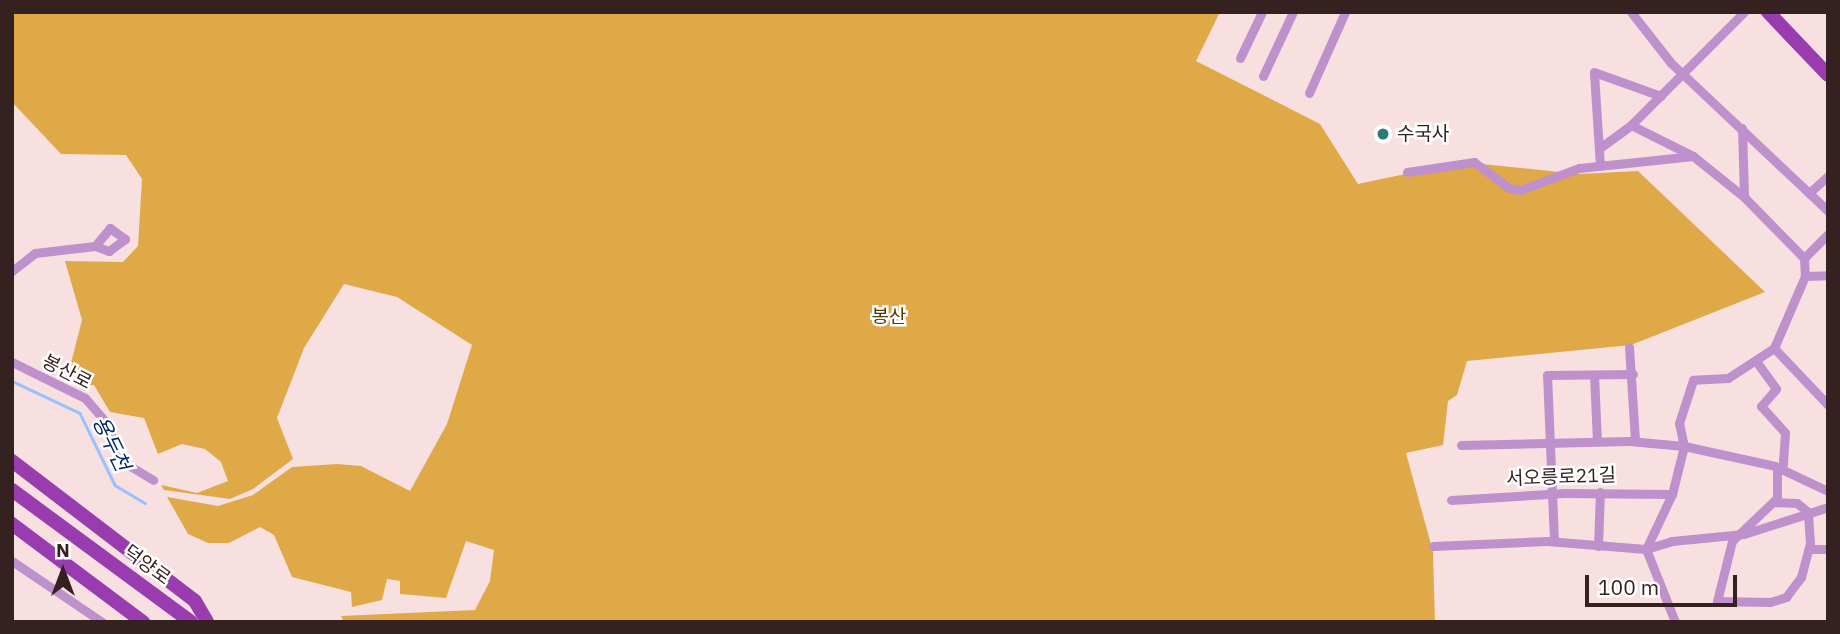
<!DOCTYPE html>
<meta charset="utf-8">
<style>
body{margin:0}
#map{position:relative;width:1840px;height:634px;overflow:hidden;background:#f8e0e0;font-family:"IBM Plex Sans","Noto Sans KR",sans-serif}
div>[style]{position:absolute}
.forest>*{inset:0;background:#e0a948}
.stream>*{height:2.5px;margin:-1.25px;padding:0 1.25px;transform-origin:1.25px;border-radius:1.25px;background:#98c1fd}
.minor>*{height:9px;margin:-4.5px;padding:0 4.5px;transform-origin:4.5px;border-radius:4.5px;background:#be90cc}
.primary>*{height:14px;margin:-7px;padding:0 7px;transform-origin:7px;border-radius:7px;background:#983cb0}
.dots>*{width:19px;height:19px;translate:-50% -50%;box-sizing:border-box;border:4px solid #fff;border-radius:50%}
span{translate:-50% -50%;white-space:nowrap;text-align:center;line-height:1.15;-webkit-text-stroke:5px #fff;paint-order:stroke}
.poi-label{font-size:19px;color:#362121}
.left{translate:0 -50%;text-align:left}
.park-label{font-size:19px;color:#563a01}
.street-label{font-size:19px;color:#362121}
.water-label{font-size:21px;color:#002763;font-style:italic}
.frame{position:absolute;inset:0;border:14px solid #362121;pointer-events:none}
.north{position:absolute;left:28px;top:536px;width:70px;height:70px;-webkit-text-stroke:5px #fff;paint-order:stroke;rotate:0deg;font-size:19px;font-weight:700;line-height:28px;text-align:center;color:#362121}
.north::after{content:'';display:block;margin:auto;width:24px;height:32px;background:#362121;clip-path:polygon(50% 0,100% 100%,50% 72%,0 100%)}
.scale{position:absolute;left:1585px;top:575px;width:152px;height:32px;box-sizing:border-box;border:4px solid #362121;border-top:0;padding-left:9px;font-size:21px;line-height:24px;white-space:nowrap;color:#362121;-webkit-text-stroke:5px #fff;paint-order:stroke}
</style>
<div id="map">
<div class="forest">
<div style="clip-path:polygon(12px 12px,1220px 12px,1196px 61px,1320px 124px,1358px 184px,1462px 162px,1579px 174px,1638px 171px,1765px 292px,1631px 345px,1467px 361px,1457px 395px,1448px 401px,1443px 445px,1406px 453px,1433px 552px,1435px 622px,344px 622px,341px 616px,475px 610px,490px 581px,494px 550px,466px 541px,446px 598px,400px 594px,400px 581px,387px 579px,382px 600px,352px 607px,351px 592px,292px 577px,274px 535px,260px 527px,229px 543px,208px 543px,188px 534px,167px 497px,218px 506px,253px 495px,292px 467px,337px 464px,361px 466px,410px 491px,447px 424px,472px 345px,397px 297px,344px 284px,304px 348px,277px 418px,293px 459px,253px 489px,230px 499px,164px 490px,161px 485px,197px 493px,228px 481px,221px 462px,205px 449px,182px 444px,158px 454px,144px 418px,110px 412px,94px 385px,80px 386px,71px 363px,82px 320px,65px 261px,123px 262px,138px 246px,142px 179px,126px 155px,61px 154px,12px 102px)"></div>
</div>
<div class="stream">
<div style="left:12px;top:381px;width:75px;rotate:25.2deg"></div>
<div style="left:80px;top:413px;width:80px;rotate:64.1deg"></div>
<div style="left:115px;top:485px;width:35px;rotate:31deg"></div>
</div>
<div class="minor">
<div style="left:1631px;top:12px;width:65px;rotate:51.9deg"></div>
<div style="left:1671px;top:63px;width:216px;rotate:43.3deg"></div>
<div style="left:1240px;top:58px;width:51px;rotate:-64.4deg"></div>
<div style="left:1263px;top:76px;width:71px;rotate:-64.9deg"></div>
<div style="left:1309px;top:93px;width:89px;rotate:-66deg"></div>
<div style="left:1631px;top:125px;width:69px;rotate:26.6deg"></div>
<div style="left:1693px;top:156px;width:65px;rotate:38.8deg"></div>
<div style="left:1744px;top:197px;width:86px;rotate:45.5deg"></div>
<div style="left:1804px;top:258px;width:18px;rotate:87deg"></div>
<div style="left:1805px;top:276px;width:78px;rotate:113.3deg"></div>
<div style="left:1774px;top:348px;width:55px;rotate:146.9deg"></div>
<div style="left:1728px;top:378px;width:35px;rotate:177deg"></div>
<div style="left:1693px;top:380px;width:45px;rotate:108deg"></div>
<div style="left:1679px;top:423px;width:24px;rotate:78deg"></div>
<div style="left:1684px;top:446px;width:49px;rotate:104deg"></div>
<div style="left:1672px;top:494px;width:61px;rotate:115.3deg"></div>
<div style="left:1646px;top:549px;width:79px;rotate:68.3deg"></div>
<div style="left:1742px;top:128px;width:69px;rotate:88.3deg"></div>
<div style="left:1601px;top:147px;width:37px;rotate:-36deg"></div>
<div style="left:1631px;top:125px;width:160px;rotate:-45deg"></div>
<div style="left:1600px;top:166px;width:94px;rotate:-93.7deg"></div>
<div style="left:1594px;top:72px;width:71px;rotate:19.7deg"></div>
<div style="left:1407px;top:172px;width:68px;rotate:-8.5deg"></div>
<div style="left:1474px;top:162px;width:44px;rotate:36.6deg"></div>
<div style="left:1509px;top:188px;width:11px;rotate:10deg"></div>
<div style="left:1520px;top:190px;width:63px;rotate:-20.4deg"></div>
<div style="left:1579px;top:168px;width:115px;rotate:-6deg"></div>
<div style="left:1809px;top:193px;width:25px;rotate:-42deg"></div>
<div style="left:1804px;top:258px;width:34px;rotate:-45deg"></div>
<div style="left:12px;top:271px;width:29px;rotate:-38deg"></div>
<div style="left:35px;top:253px;width:60px;rotate:-6.7deg"></div>
<div style="left:95px;top:246px;width:15px;rotate:20deg"></div>
<div style="left:109px;top:251px;width:20px;rotate:-37deg"></div>
<div style="left:125px;top:239px;width:19px;rotate:-144deg"></div>
<div style="left:110px;top:228px;width:23px;rotate:130deg"></div>
<div style="left:1805px;top:276px;width:23px;rotate:-2deg"></div>
<div style="left:1629px;top:347px;width:94px;rotate:86.3deg"></div>
<div style="left:1774px;top:348px;width:79px;rotate:46.5deg"></div>
<div style="left:1756px;top:361px;width:34px;rotate:54deg"></div>
<div style="left:1776px;top:389px;width:23px;rotate:131deg"></div>
<div style="left:1761px;top:406px;width:36px;rotate:48deg"></div>
<div style="left:1785px;top:433px;width:31px;rotate:94deg"></div>
<div style="left:1783px;top:464px;width:10px;rotate:127deg"></div>
<div style="left:1777px;top:472px;width:26px;rotate:90deg"></div>
<div style="left:1777px;top:498px;width:62px;rotate:136.3deg"></div>
<div style="left:1732px;top:541px;width:62px;rotate:104deg"></div>
<div style="left:1717px;top:601px;width:53px;rotate:1.1deg"></div>
<div style="left:1770px;top:602px;width:17px;rotate:-17deg"></div>
<div style="left:1786px;top:597px;width:25px;rotate:-53deg"></div>
<div style="left:1801px;top:577px;width:35px;rotate:-75deg"></div>
<div style="left:1810px;top:543px;width:31px;rotate:-94deg"></div>
<div style="left:1808px;top:512px;width:14px;rotate:-141deg"></div>
<div style="left:1797px;top:503px;width:23px;rotate:-178deg"></div>
<div style="left:12px;top:362px;width:81px;rotate:26.3deg"></div>
<div style="left:85px;top:398px;width:28px;rotate:49deg"></div>
<div style="left:103px;top:419px;width:49px;rotate:63.4deg"></div>
<div style="left:125px;top:463px;width:33px;rotate:31deg"></div>
<div style="left:1594px;top:375px;width:66px;rotate:87.4deg"></div>
<div style="left:1461px;top:445px;width:168px;rotate:-1.4deg"></div>
<div style="left:1629px;top:441px;width:55px;rotate:5.2deg"></div>
<div style="left:1684px;top:446px;width:93px;rotate:12.4deg"></div>
<div style="left:1775px;top:466px;width:59px;rotate:25.3deg"></div>
<div style="left:1451px;top:500px;width:113px;rotate:-3.5deg"></div>
<div style="left:1564px;top:493px;width:108px;rotate:0.5deg"></div>
<div style="left:1554px;top:541px;width:166px;rotate:-92.4deg"></div>
<div style="left:1547px;top:375px;width:86px;rotate:-0.7deg"></div>
<div style="left:1433px;top:546px;width:114px;rotate:-2.5deg"></div>
<div style="left:1547px;top:541px;width:99px;rotate:4.6deg"></div>
<div style="left:1646px;top:549px;width:27px;rotate:-17deg"></div>
<div style="left:1672px;top:541px;width:72px;rotate:-5.6deg"></div>
<div style="left:1744px;top:534px;width:88px;rotate:-17.8deg"></div>
<div style="left:1598px;top:546px;width:54px;rotate:-87.9deg"></div>
<div style="left:1809px;top:549px;width:19px"></div>
<div style="left:12px;top:561px;width:109px;rotate:34.1deg"></div>
</div>
<div class="primary">
<div style="left:1768px;top:12px;width:87px;rotate:46.4deg"></div>
<div style="left:12px;top:461px;width:230px;rotate:37.4deg"></div>
<div style="left:195px;top:601px;width:24px;rotate:60deg"></div>
<div style="left:12px;top:490px;width:222px;rotate:36.4deg"></div>
<div style="left:12px;top:524px;width:164px;rotate:36.8deg"></div>
</div>
<div class="dots">
<div style="left:1383px;top:134px;background:#2f797b"></div>
</div>
<div class="poi-label">
<span class="left" style="left:1397px;top:134px">수국사</span>
</div>
<div class="park-label">
<span style="left:889px;top:317px">봉산</span>
</div>
<div class="street-label">
<span style="left:67px;top:372px;rotate:27deg">봉산로</span>
<span style="left:1561px;top:477px;rotate:-2deg">서오릉로21길</span>
<span style="left:147px;top:565px;rotate:36deg">덕양로</span>
</div>
<div class="water-label">
<span style="left:112px;top:443px;rotate:64deg">용두천</span>
</div>
<div class="frame"></div>
<div class="north">N</div>
<div class="scale">100 m</div>
</div>
